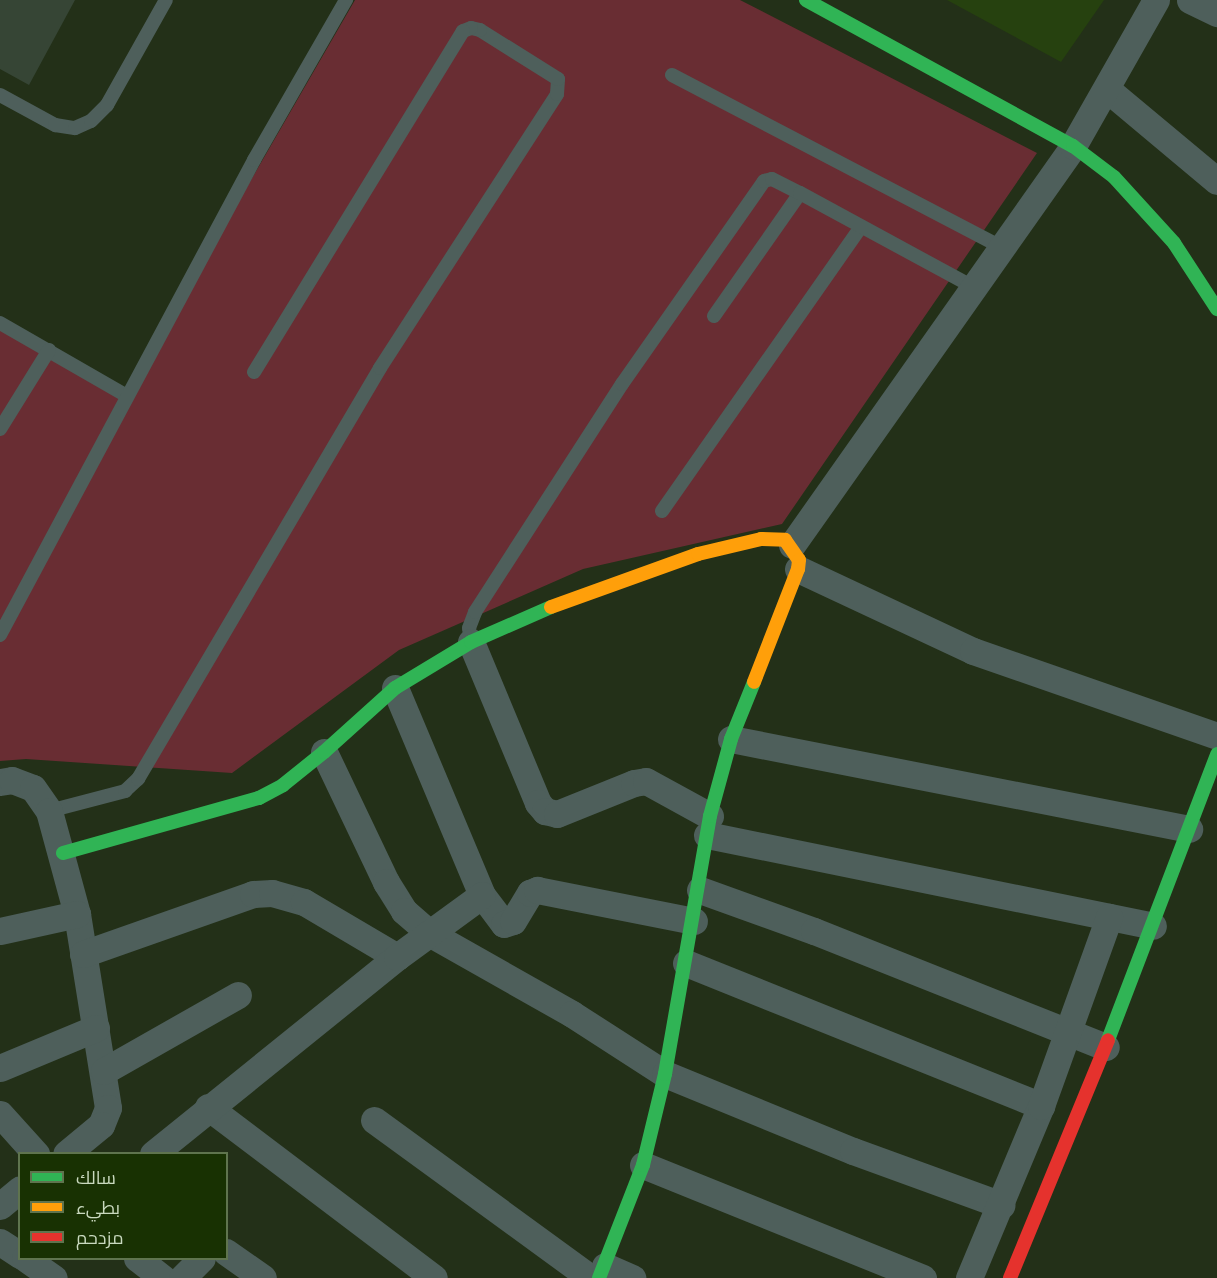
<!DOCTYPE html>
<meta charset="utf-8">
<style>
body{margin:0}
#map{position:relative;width:1217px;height:1278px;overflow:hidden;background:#233018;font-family:Barlow,Cairo,sans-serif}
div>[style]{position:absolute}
.built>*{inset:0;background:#26410f}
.green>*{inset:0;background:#692d33}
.building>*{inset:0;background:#364535}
.lane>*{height:14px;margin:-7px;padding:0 7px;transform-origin:7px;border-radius:7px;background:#4e5f5b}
.street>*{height:27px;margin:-13.5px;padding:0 13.5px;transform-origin:13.5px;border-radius:13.5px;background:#4e5f5b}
.fast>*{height:14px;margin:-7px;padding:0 7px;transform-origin:7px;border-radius:7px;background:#30b455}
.slow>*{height:14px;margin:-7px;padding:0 7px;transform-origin:7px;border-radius:7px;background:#ff9f0a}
.jam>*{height:14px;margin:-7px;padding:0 7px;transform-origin:7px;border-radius:7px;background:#e5322d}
span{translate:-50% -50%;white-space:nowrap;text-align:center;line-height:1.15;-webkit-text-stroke:6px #183102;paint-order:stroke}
.legend{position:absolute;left:18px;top:1152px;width:210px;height:108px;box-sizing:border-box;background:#183102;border:2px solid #5f744e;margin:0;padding:8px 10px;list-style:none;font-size:18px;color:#c9d9bf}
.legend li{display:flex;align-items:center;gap:12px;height:30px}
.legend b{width:30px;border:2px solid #5f744e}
</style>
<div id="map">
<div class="built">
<div style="clip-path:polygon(947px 0,1104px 0,1061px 62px)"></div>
</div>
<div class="green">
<div style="clip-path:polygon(355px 0,740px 0,1037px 153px,782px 524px,583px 569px,399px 650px,232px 773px,26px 759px,0 761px,0 328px,129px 391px)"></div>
</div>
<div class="building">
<div style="clip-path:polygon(0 0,75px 0,29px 85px,0 69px)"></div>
</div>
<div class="lane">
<div style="left:672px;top:75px;width:373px;rotate:27.6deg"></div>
<div style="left:0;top:95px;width:63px;rotate:28.6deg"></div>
<div style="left:55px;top:125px;width:20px;rotate:9deg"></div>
<div style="left:75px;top:128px;width:17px;rotate:-24deg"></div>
<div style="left:91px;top:121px;width:23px;rotate:-45deg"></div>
<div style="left:107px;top:105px;width:120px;rotate:-60.7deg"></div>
<div style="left:714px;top:316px;width:150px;rotate:-55deg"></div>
<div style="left:0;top:323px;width:146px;rotate:29.9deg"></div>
<div style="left:0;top:429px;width:93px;rotate:-58.2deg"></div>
<div style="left:662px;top:511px;width:347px;rotate:-55deg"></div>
<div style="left:0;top:635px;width:539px;rotate:-61.86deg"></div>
<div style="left:254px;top:160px;width:185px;rotate:-60.1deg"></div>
<div style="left:471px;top:642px;width:14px;rotate:-98deg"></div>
<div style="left:469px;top:628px;width:17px;rotate:-69deg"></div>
<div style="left:475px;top:612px;width:271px;rotate:-57.2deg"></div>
<div style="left:622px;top:384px;width:248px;rotate:-55deg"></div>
<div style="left:764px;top:181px;width:8px;rotate:-14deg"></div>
<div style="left:772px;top:179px;width:31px;rotate:27deg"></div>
<div style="left:800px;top:193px;width:199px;rotate:28.5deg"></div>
<div style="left:49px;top:811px;width:79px;rotate:-14.7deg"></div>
<div style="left:125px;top:791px;width:18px;rotate:-43deg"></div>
<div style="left:138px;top:779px;width:477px;rotate:-59.5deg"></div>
<div style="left:380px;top:368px;width:326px;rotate:-57.1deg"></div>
<div style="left:557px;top:94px;width:15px;rotate:-86deg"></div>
<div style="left:558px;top:79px;width:92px;rotate:-147.9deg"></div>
<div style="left:480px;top:30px;width:9px;rotate:-167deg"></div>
<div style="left:471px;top:28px;width:9px;rotate:159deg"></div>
<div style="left:463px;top:31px;width:400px;rotate:121.5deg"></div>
</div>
<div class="street">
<div style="left:1190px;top:0;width:30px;rotate:26deg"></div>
<div style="left:1108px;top:90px;width:142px;rotate:39.9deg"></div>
<div style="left:792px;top:545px;width:488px;rotate:-54.8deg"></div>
<div style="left:1073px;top:146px;width:168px;rotate:-60.4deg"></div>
<div style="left:798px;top:569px;width:193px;rotate:25.1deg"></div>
<div style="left:973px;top:651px;width:258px;rotate:19.2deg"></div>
<div style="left:471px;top:642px;width:174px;rotate:67.4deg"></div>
<div style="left:538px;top:803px;width:11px;rotate:49deg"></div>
<div style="left:545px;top:811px;width:12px;rotate:14deg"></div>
<div style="left:557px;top:814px;width:83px;rotate:-21.9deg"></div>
<div style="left:634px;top:783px;width:12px;rotate:-9deg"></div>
<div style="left:646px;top:781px;width:73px;rotate:28.7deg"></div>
<div style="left:395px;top:688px;width:225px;rotate:67.2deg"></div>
<div style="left:482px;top:895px;width:36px;rotate:53deg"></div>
<div style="left:504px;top:924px;width:9px;rotate:-18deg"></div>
<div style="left:513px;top:921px;width:33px;rotate:-59deg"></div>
<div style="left:530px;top:893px;width:8px;rotate:-23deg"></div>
<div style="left:537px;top:890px;width:160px;rotate:11.2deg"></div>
<div style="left:731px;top:739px;width:467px;rotate:11.1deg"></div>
<div style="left:324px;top:752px;width:144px;rotate:64.5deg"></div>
<div style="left:386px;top:882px;width:34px;rotate:58deg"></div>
<div style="left:404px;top:911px;width:33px;rotate:41deg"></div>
<div style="left:429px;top:933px;width:164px;rotate:29.5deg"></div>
<div style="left:572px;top:1014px;width:111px;rotate:32.8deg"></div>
<div style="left:665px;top:1074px;width:203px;rotate:22.3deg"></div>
<div style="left:853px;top:1151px;width:158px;rotate:20deg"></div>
<div style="left:0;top:782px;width:12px;rotate:-9deg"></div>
<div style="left:12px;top:780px;width:22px;rotate:21deg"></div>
<div style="left:33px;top:788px;width:28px;rotate:55deg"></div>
<div style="left:49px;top:811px;width:107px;rotate:74.8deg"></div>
<div style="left:77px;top:914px;width:196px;rotate:80.9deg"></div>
<div style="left:108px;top:1108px;width:18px;rotate:112deg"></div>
<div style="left:101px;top:1125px;width:45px;rotate:140.4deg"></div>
<div style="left:707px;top:835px;width:455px;rotate:11.5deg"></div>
<div style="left:700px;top:890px;width:121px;rotate:19.8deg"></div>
<div style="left:814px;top:931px;width:314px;rotate:21.7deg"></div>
<div style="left:0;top:931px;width:79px;rotate:-12.4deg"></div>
<div style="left:83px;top:954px;width:180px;rotate:-19.4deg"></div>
<div style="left:253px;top:894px;width:19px;rotate:-3deg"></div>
<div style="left:272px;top:893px;width:33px;rotate:16deg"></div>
<div style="left:304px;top:902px;width:108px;rotate:30.6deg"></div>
<div style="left:686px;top:963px;width:383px;rotate:21.9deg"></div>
<div style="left:0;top:1068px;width:104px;rotate:-22.6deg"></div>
<div style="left:104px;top:1071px;width:154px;rotate:-29.6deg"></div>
<div style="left:208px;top:1107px;width:283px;rotate:37.1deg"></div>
<div style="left:0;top:1114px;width:54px;rotate:48deg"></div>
<div style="left:374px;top:1120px;width:268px;rotate:36.1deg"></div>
<div style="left:153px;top:1154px;width:314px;rotate:-38.9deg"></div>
<div style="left:397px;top:957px;width:105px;rotate:-36.1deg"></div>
<div style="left:643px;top:1165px;width:302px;rotate:22deg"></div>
<div style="left:0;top:1206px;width:26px;rotate:-40deg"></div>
<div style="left:0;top:1242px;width:24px;rotate:33deg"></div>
<div style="left:226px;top:1252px;width:45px;rotate:35.1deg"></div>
<div style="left:25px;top:1258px;width:35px;rotate:35deg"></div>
<div style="left:137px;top:1258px;width:33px;rotate:38deg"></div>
<div style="left:605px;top:1266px;width:30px;rotate:24deg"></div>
<div style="left:182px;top:1278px;width:28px;rotate:-45deg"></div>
<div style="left:969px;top:1278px;width:186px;rotate:-67.3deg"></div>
<div style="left:1041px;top:1106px;width:201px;rotate:-70.2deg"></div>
</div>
<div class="fast">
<div style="left:806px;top:0;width:304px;rotate:28.7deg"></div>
<div style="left:1073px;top:146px;width:51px;rotate:37.1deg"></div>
<div style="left:1114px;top:177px;width:89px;rotate:47.7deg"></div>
<div style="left:1174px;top:243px;width:79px;rotate:56.9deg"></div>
<div style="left:63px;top:853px;width:204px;rotate:-15.7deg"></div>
<div style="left:259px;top:798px;width:27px;rotate:-28deg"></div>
<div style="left:283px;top:785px;width:53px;rotate:-38.8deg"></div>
<div style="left:324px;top:752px;width:96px;rotate:-42deg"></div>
<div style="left:395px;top:688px;width:89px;rotate:-31.2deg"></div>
<div style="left:471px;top:642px;width:87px;rotate:-23.6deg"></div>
<div style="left:1108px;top:1040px;width:306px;rotate:-69.1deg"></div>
<div style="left:599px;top:1278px;width:121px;rotate:-68.7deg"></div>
<div style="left:643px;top:1165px;width:94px;rotate:-76.4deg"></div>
<div style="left:665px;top:1074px;width:262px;rotate:-80.1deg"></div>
<div style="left:710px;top:816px;width:80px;rotate:-74.7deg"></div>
<div style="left:731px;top:739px;width:61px;rotate:-68deg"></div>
</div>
<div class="slow">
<div style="left:551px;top:607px;width:156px;rotate:-19.8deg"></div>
<div style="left:698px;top:554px;width:65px;rotate:-13.4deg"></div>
<div style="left:761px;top:539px;width:24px;rotate:2deg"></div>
<div style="left:785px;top:540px;width:24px;rotate:55deg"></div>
<div style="left:799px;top:560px;width:9px;rotate:96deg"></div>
<div style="left:798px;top:569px;width:121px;rotate:111.3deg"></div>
</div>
<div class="jam">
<div style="left:1010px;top:1278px;width:257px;rotate:-67.6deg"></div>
</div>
<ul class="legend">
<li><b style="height:8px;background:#30b455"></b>سالك</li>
<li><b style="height:8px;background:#ff9f0a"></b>بطيء</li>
<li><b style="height:8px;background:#e5322d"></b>مزدحم</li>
</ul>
</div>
